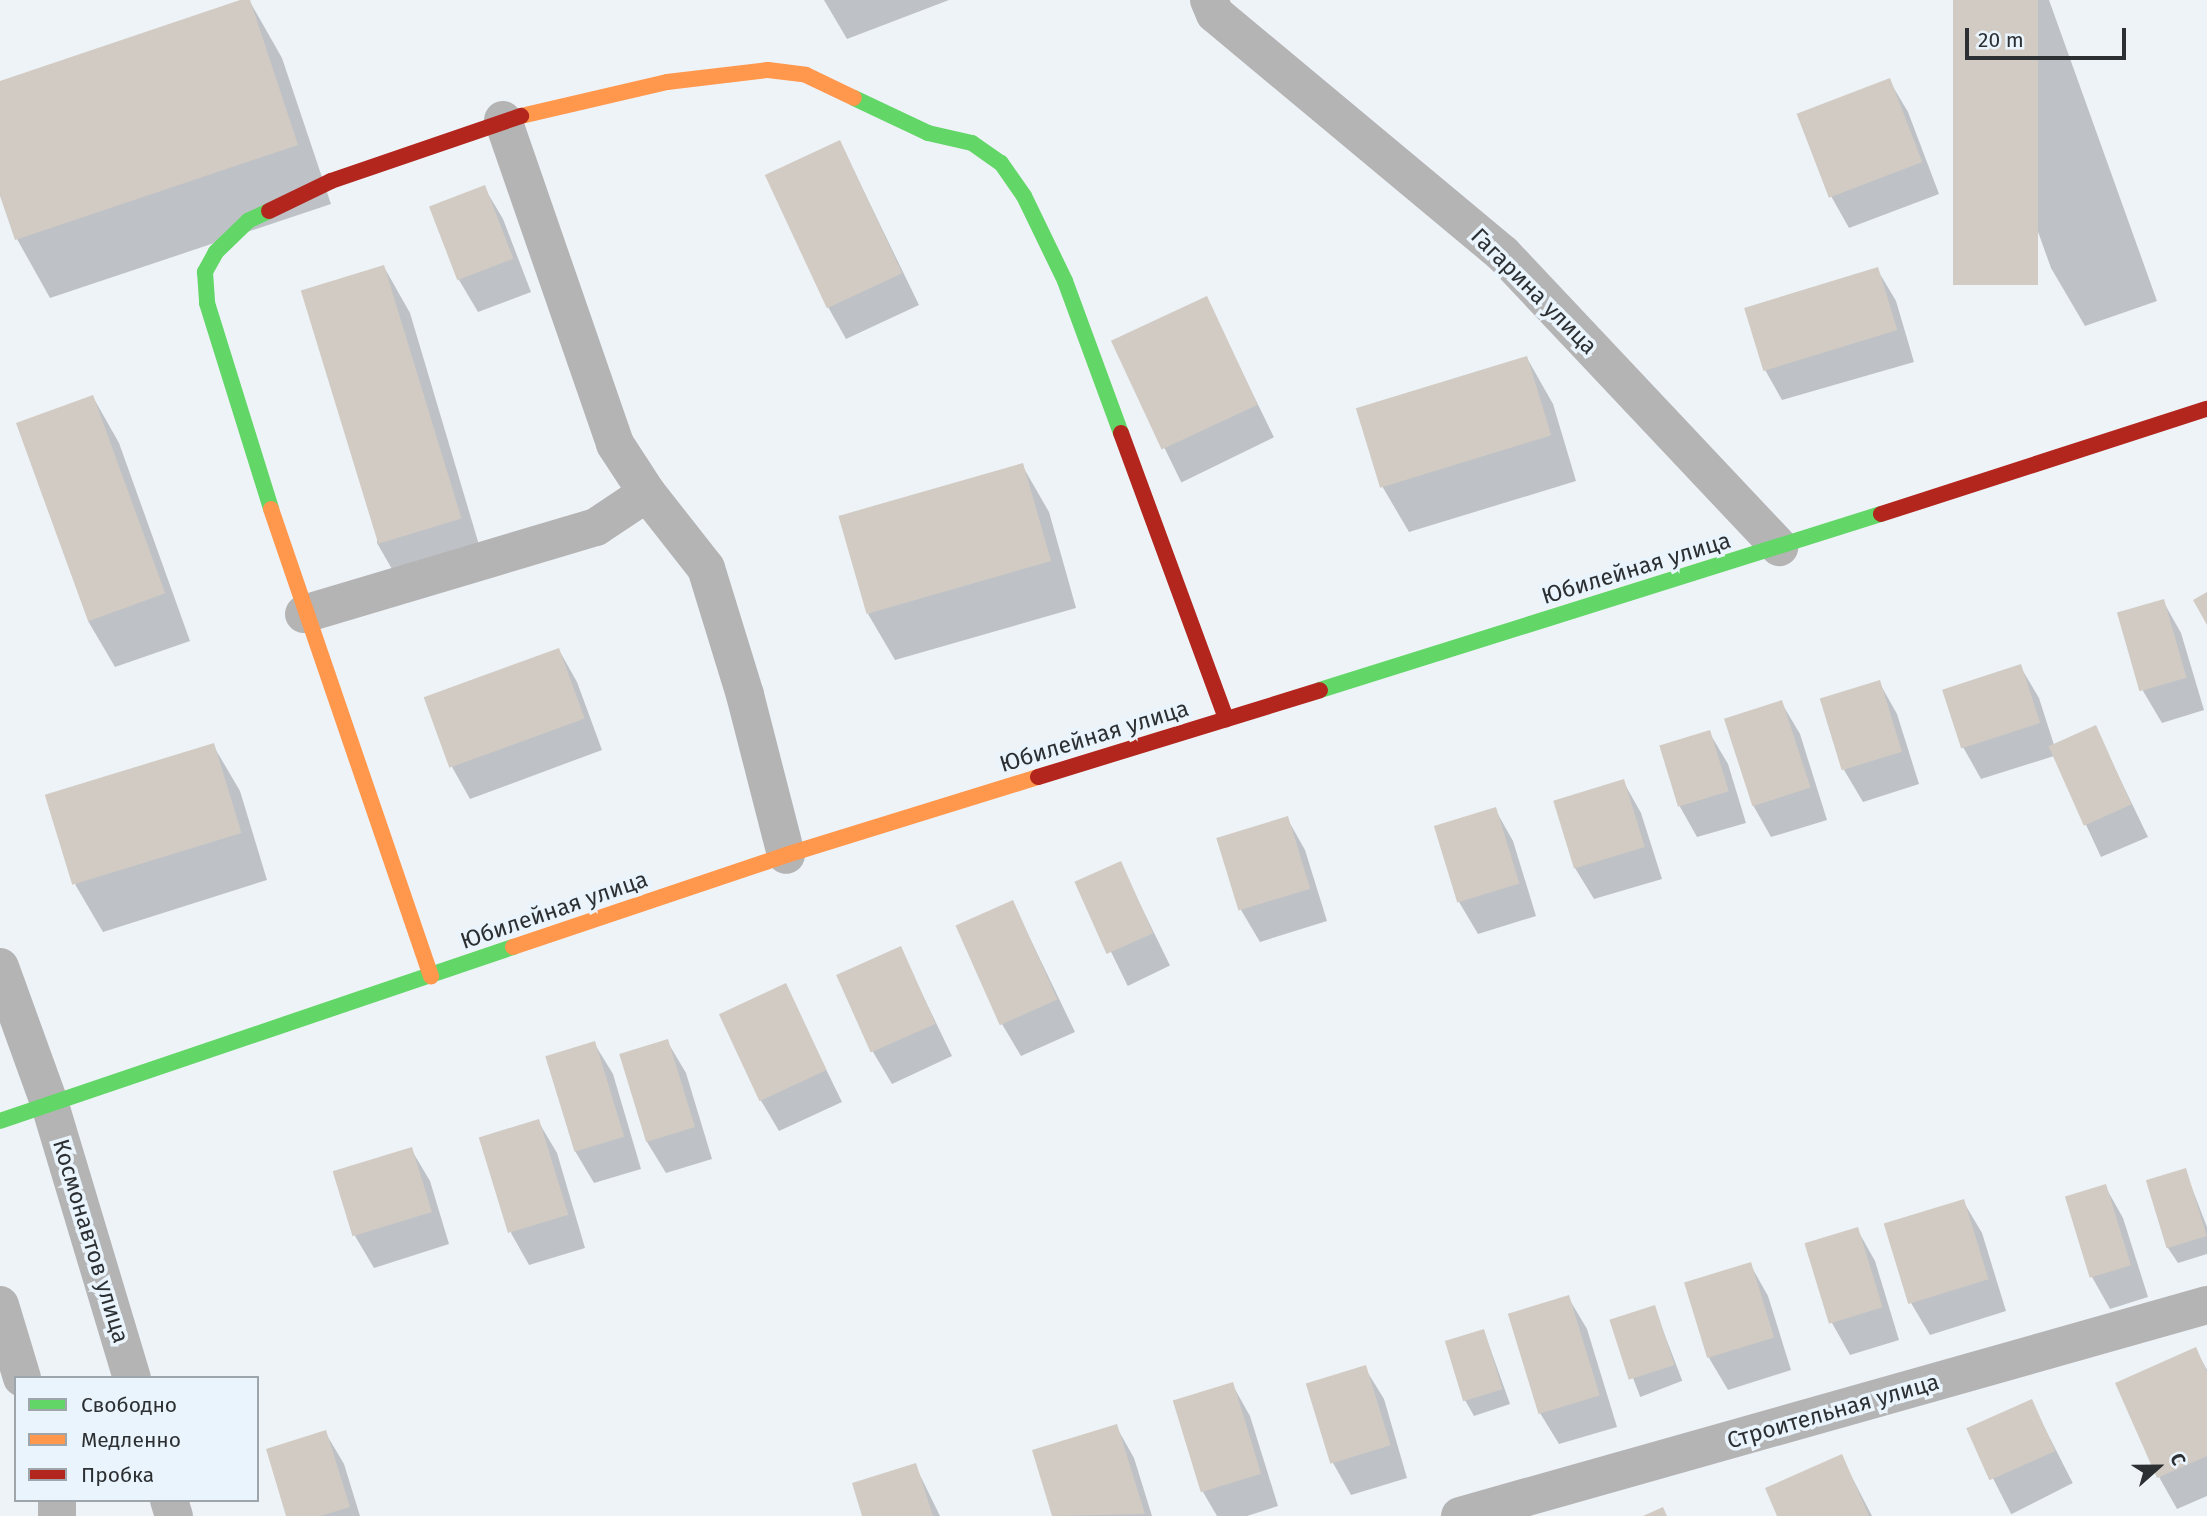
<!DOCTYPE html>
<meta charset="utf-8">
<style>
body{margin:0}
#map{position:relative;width:2207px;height:1516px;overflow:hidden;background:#eef3f8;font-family:"Fira Sans",sans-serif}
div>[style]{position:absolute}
.shadow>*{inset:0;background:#0003;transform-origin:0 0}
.building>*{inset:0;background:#d2cbc3;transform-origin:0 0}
.street>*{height:38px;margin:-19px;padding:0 19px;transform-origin:19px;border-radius:19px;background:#b5b4b5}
.fast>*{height:16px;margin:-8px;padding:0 8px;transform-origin:8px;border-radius:8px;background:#63d668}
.slow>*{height:16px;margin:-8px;padding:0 8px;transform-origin:8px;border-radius:8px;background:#ff974d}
.jam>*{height:16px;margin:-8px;padding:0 8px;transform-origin:8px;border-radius:8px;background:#b3261e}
span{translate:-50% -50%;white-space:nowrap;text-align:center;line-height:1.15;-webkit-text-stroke:7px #eaf4fc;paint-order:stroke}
.street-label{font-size:23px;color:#2c3033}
.legend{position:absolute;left:14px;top:1376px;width:245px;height:126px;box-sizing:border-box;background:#eaf4fc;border:2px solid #9ea6ac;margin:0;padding:9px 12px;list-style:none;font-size:21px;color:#2c3033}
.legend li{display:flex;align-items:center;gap:14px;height:35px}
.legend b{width:35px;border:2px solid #9ea6ac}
.north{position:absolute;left:2123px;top:1432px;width:70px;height:70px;-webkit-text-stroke:5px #eaf4fc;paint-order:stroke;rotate:69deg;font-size:19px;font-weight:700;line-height:28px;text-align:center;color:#2c3033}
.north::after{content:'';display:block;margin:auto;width:24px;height:32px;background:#2c3033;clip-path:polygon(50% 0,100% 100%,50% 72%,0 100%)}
.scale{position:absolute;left:1965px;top:28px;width:161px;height:32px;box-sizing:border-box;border:4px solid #2c3033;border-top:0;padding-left:9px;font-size:21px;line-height:24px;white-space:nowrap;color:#2c3033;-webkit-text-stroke:5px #eaf4fc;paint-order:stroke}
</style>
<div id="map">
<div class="shadow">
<div style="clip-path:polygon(249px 0,282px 58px,331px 204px,50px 298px,17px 239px,0 190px,0 83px)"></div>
<div style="clip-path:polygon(824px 0,949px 0,847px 39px)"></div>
<div style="clip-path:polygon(1955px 0,2049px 0,2157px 301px,2085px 326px,2051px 268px)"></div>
<div style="clip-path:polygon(1889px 80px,1908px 112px,1939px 194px,1849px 228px,1831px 196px,1800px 115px)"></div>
<div style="clip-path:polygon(840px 142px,919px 305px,846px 339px,828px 307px)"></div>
<div style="clip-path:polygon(484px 187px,503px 219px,531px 292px,478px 312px,459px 280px)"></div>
<div style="clip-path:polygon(384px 267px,410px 313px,485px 565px,404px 590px,377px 543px)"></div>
<div style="clip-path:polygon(1877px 269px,1896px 301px,1914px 362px,1782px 400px,1764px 368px)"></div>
<div style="left:1206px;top:298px;width:155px;height:103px;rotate:64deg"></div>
<div style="clip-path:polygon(1527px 358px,1553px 404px,1576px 481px,1409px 532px,1382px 486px,1358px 409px)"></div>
<div style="clip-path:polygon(93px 397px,119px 443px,190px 641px,115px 667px,88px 621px)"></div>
<div style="clip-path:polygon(1022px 465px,1049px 512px,1076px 608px,895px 660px,868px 614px)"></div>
<div style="clip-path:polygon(2163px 601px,2181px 633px,2204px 710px,2162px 723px,2143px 691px)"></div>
<div style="clip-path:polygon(559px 650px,577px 682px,602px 750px,470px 799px,452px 767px)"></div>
<div style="clip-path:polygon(2020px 666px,2039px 698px,2054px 745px,2095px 727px,2148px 837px,2101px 857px,2054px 756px,1981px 779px,1963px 747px)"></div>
<div style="clip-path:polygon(1879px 682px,1897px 714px,1919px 784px,1863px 802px,1844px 770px)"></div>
<div style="clip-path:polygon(1781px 702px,1800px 734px,1827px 820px,1771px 837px,1753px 805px)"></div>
<div style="clip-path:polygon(1709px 732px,1728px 764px,1746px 823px,1697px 837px,1679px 805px)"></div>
<div style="clip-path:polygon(213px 745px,240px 791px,267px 880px,103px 932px,76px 886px,48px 797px)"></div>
<div style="clip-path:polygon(1623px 781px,1641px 813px,1662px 879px,1594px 899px,1575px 868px,1555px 802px)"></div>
<div style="clip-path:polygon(1495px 809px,1513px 841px,1536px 916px,1478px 934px,1459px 902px)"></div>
<div style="clip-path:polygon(1287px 818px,1305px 850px,1327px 921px,1260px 942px,1241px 910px)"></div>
<div style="left:1120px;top:863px;width:114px;height:47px;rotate:64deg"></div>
<div style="clip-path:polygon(1013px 903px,1075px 1032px,1021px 1056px,1002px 1024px)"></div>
<div style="clip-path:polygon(900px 948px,952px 1056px,892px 1084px,873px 1052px)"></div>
<div style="clip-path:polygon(785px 985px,842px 1102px,779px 1131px,760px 1099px)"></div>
<div style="clip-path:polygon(667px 1041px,686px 1073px,712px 1159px,666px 1173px,647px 1142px)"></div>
<div style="clip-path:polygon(594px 1043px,613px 1074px,641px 1169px,594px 1183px,575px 1151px)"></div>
<div style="clip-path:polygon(538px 1121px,557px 1153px,585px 1248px,529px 1265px,511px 1233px)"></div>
<div style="clip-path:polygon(411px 1149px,430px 1181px,449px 1244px,374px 1268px,355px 1236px)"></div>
<div style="clip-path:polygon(2185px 1170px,2207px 1227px,2207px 1254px,2178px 1263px,2168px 1248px)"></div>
<div style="clip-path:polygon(2105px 1186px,2123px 1218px,2148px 1297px,2110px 1309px,2092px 1277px)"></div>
<div style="clip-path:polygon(1963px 1201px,1982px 1233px,2006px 1311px,1930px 1335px,1911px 1303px)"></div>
<div style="clip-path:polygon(1857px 1229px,1875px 1261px,1899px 1340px,1850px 1355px,1832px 1323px)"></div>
<div style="clip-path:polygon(1750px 1264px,1768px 1296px,1791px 1370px,1728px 1390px,1709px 1358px)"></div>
<div style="clip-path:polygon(1568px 1297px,1587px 1329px,1617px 1427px,1559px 1444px,1540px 1413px,1510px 1315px)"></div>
<div style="left:1654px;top:1307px;width:79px;height:45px;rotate:69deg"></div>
<div style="clip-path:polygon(1484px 1331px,1510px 1404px,1474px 1416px,1465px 1400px)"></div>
<div style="clip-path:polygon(2196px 1350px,2207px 1370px,2207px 1496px,2177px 1509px,2159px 1477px)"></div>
<div style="clip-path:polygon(1365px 1368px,1384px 1399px,1407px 1478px,1351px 1495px,1333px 1463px,1309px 1385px)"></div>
<div style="clip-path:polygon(1232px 1384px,1250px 1416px,1278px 1506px,1247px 1516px,1217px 1516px,1203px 1492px)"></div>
<div style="left:2031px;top:1401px;width:92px;height:69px;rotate:63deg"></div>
<div style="clip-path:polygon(1116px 1426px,1134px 1458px,1152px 1516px,1054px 1516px,1034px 1451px)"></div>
<div style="clip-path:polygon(325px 1432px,344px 1464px,360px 1516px,288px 1516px)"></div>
<div style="clip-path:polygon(1841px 1456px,1872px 1516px,1779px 1516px)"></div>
<div style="clip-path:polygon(915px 1465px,940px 1516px,864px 1516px)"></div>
</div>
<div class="building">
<div style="clip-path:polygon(240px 0,250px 0,298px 145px,15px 240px,0 196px,0 81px)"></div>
<div style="left:1953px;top:0;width:85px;height:285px"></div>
<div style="left:1890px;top:78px;width:90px;height:100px;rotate:69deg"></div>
<div style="left:840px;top:140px;width:147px;height:83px;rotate:65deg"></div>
<div style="left:485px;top:185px;width:79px;height:60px;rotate:69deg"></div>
<div style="left:384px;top:265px;width:265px;height:87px;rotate:73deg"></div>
<div style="left:1878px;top:267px;width:66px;height:140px;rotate:73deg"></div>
<div style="left:1207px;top:296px;width:120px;height:106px;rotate:65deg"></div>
<div style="left:1527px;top:356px;width:83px;height:179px;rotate:73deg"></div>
<div style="left:93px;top:395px;width:211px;height:82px;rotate:70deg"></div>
<div style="left:1023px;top:463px;width:102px;height:192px;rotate:74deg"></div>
<div style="clip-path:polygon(2207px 592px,2207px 625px,2193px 600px)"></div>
<div style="left:2164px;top:599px;width:82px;height:49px;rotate:74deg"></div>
<div style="left:559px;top:648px;width:75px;height:144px;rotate:70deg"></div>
<div style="left:2021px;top:664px;width:62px;height:83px;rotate:72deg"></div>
<div style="left:1880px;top:680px;width:75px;height:63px;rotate:73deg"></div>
<div style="left:1782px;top:700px;width:92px;height:61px;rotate:72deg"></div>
<div style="left:2096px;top:725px;width:87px;height:52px;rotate:66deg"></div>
<div style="left:1710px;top:730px;width:64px;height:53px;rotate:73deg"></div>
<div style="left:214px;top:743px;width:94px;height:177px;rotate:73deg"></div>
<div style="left:1624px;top:779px;width:71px;height:74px;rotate:73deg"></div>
<div style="left:1496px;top:807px;width:80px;height:65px;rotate:73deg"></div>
<div style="left:1288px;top:816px;width:76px;height:75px;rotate:73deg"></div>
<div style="left:1121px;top:861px;width:79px;height:51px;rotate:66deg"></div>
<div style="left:1013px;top:900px;width:109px;height:63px;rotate:66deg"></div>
<div style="left:901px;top:946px;width:85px;height:71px;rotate:66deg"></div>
<div style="left:786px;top:983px;width:96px;height:74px;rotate:65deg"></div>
<div style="left:668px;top:1039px;width:92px;height:51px;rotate:73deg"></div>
<div style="left:595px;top:1041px;width:100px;height:52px;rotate:73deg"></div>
<div style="left:539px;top:1119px;width:100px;height:63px;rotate:73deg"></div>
<div style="left:412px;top:1147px;width:68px;height:83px;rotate:73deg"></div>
<div style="left:2186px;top:1168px;width:71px;height:42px;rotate:73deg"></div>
<div style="left:2106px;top:1184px;width:85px;height:43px;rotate:73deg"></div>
<div style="left:1964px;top:1199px;width:84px;height:84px;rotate:73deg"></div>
<div style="left:1858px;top:1227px;width:84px;height:56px;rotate:73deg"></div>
<div style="left:1751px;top:1262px;width:79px;height:70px;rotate:73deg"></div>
<div style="left:1569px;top:1295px;width:105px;height:64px;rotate:73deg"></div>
<div style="left:1655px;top:1305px;width:63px;height:48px;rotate:72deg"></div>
<div style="left:1484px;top:1329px;width:63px;height:41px;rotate:73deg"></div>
<div style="clip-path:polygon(2196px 1347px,2207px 1372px,2207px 1456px,2157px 1478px,2115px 1383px)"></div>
<div style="left:1366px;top:1365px;width:84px;height:63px;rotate:73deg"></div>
<div style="left:1233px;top:1382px;width:96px;height:63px;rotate:73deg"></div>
<div style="left:2032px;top:1399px;width:57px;height:72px;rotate:66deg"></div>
<div style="clip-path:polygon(1117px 1424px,1145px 1514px,1052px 1516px,1032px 1450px)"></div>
<div style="clip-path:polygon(326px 1430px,350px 1507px,320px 1516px,286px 1516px,266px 1449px)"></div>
<div style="clip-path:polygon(1842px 1454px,1869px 1516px,1777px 1516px,1765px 1488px)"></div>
<div style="clip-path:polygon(916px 1463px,933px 1516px,862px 1516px,852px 1483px)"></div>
<div style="clip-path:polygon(1663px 1507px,1667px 1516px,1643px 1516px)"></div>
</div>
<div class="street">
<div style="left:1209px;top:0;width:15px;rotate:67deg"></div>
<div style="left:1215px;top:14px;width:375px;rotate:39.8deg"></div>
<div style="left:1503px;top:254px;width:403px;rotate:46.7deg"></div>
<div style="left:503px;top:120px;width:343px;rotate:70.9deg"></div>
<div style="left:615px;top:444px;width:59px;rotate:56.9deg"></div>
<div style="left:647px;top:493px;width:95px;rotate:51.8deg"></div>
<div style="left:706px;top:568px;width:133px;rotate:72.9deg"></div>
<div style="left:745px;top:695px;width:165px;rotate:75.6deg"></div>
<div style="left:304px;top:614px;width:305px;rotate:-16.6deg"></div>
<div style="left:596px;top:527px;width:61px;rotate:-33.7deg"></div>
<div style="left:0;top:967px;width:147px;rotate:70.1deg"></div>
<div style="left:50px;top:1105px;width:285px;rotate:73.3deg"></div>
<div style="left:0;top:1305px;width:76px;rotate:73.2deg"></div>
<div style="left:57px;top:1500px;width:16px;rotate:90deg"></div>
<div style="left:169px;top:1500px;width:17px;rotate:73deg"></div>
<div style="left:1460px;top:1516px;width:776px;rotate:-15.77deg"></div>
</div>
<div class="fast">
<div style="left:854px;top:98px;width:82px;rotate:25.3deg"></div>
<div style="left:928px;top:133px;width:45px;rotate:12.8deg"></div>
<div style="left:972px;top:143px;width:35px;rotate:35deg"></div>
<div style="left:1001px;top:163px;width:40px;rotate:55.1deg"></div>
<div style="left:1024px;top:196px;width:94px;rotate:64.2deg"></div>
<div style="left:1065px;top:281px;width:162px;rotate:69.8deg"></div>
<div style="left:269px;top:211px;width:23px;rotate:155deg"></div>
<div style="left:248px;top:221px;width:45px;rotate:135.9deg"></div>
<div style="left:216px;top:252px;width:23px;rotate:119deg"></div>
<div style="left:205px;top:272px;width:31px;rotate:86deg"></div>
<div style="left:207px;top:303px;width:216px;rotate:72.7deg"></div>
<div style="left:1320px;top:690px;width:588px;rotate:-17.42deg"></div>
<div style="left:0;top:1121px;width:542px;rotate:-18.74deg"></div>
</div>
<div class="slow">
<div style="left:521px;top:116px;width:150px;rotate:-13.1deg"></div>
<div style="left:667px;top:82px;width:102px;rotate:-6.8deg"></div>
<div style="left:768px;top:70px;width:38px;rotate:7deg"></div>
<div style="left:806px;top:75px;width:53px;rotate:25.6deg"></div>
<div style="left:271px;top:509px;width:494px;rotate:71.1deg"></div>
<div style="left:513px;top:947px;width:288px;rotate:-18.6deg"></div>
<div style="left:786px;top:855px;width:264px;rotate:-17.2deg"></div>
</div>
<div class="jam">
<div style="left:269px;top:211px;width:69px;rotate:-25.8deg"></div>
<div style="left:331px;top:181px;width:201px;rotate:-18.9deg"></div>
<div style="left:1121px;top:433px;width:305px;rotate:69.8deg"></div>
<div style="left:1881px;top:514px;width:342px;rotate:-17.9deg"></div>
<div style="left:1038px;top:777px;width:295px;rotate:-17.1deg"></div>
</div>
<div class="street-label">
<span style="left:1534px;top:291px;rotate:45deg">Гагарина улица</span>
<span style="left:1636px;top:568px;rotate:-17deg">Юбилейная улица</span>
<span style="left:1094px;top:736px;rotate:-17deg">Юбилейная улица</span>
<span style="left:554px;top:910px;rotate:-19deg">Юбилейная улица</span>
<span style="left:91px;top:1241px;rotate:73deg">Космонавтов улица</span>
<span style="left:1833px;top:1411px;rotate:-16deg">Строительная улица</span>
</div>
<ul class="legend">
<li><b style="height:9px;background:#63d668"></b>Свободно</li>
<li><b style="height:9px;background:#ff974d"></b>Медленно</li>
<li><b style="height:9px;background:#b3261e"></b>Пробка</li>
</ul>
<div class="north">С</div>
<div class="scale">20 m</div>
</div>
